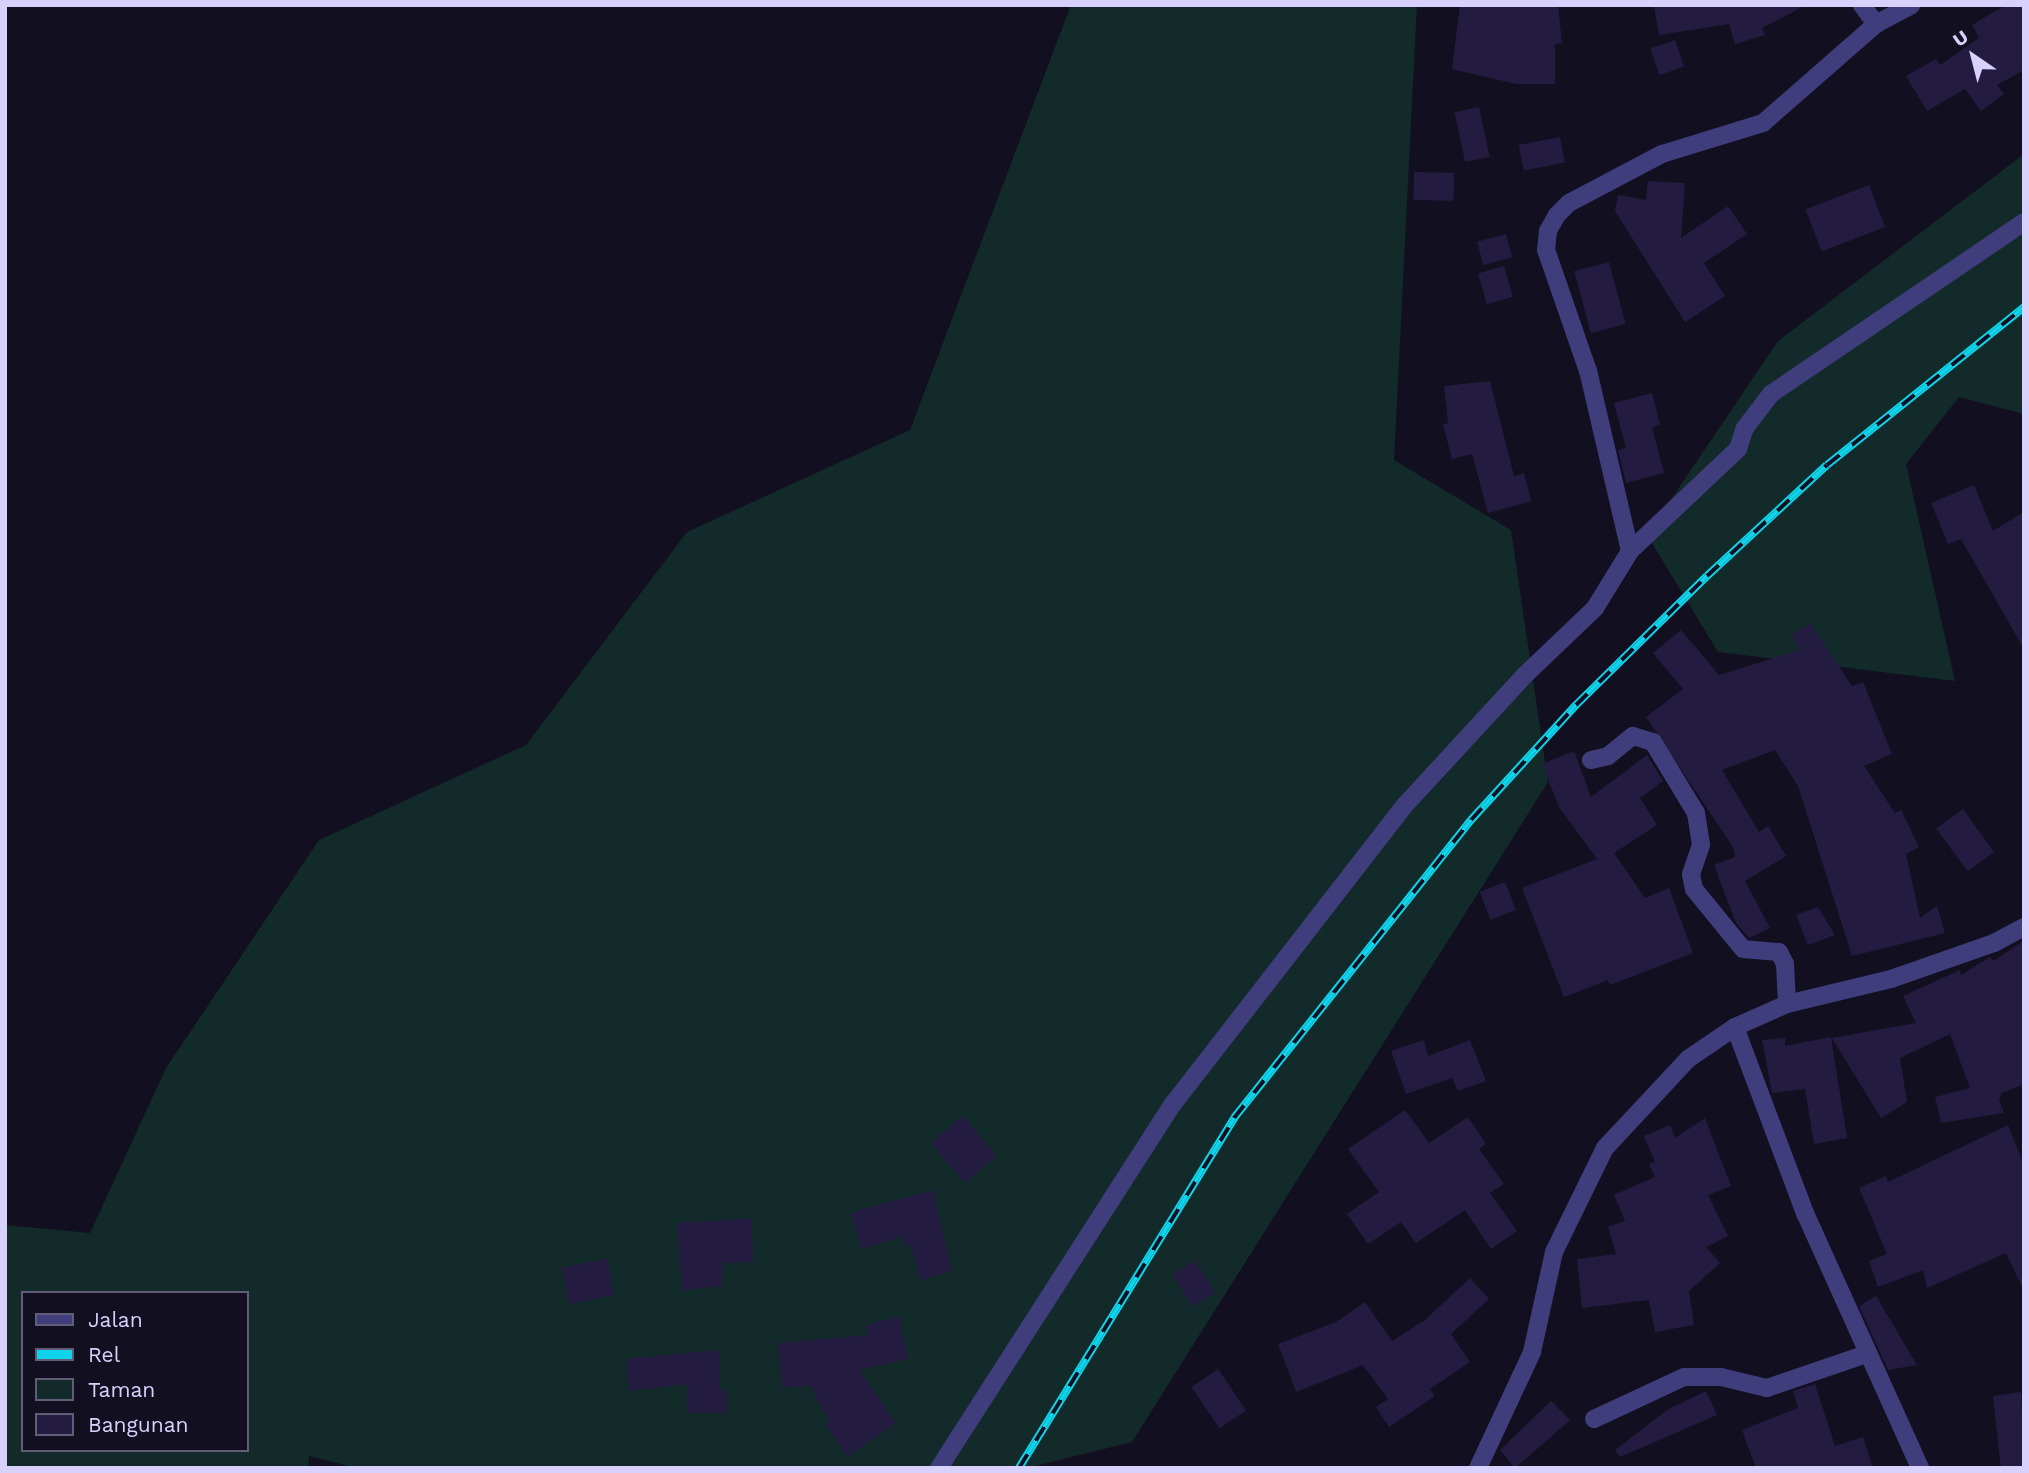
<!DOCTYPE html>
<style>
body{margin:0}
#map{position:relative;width:2029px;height:1473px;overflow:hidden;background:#120f21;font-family:"Work Sans",sans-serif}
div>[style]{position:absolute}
.green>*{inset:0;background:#122a2a}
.building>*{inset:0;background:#241c40;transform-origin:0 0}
.street>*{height:18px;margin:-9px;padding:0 9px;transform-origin:9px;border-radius:9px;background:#403d7d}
.rail>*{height:8px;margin-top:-4px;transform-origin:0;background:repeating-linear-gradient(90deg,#120f21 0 16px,#0fd3ea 0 32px);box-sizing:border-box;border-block:2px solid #0fd3ea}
span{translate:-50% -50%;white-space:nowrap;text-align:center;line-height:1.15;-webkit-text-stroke:6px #120f21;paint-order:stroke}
.frame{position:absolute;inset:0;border:7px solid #d7d1fc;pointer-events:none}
.legend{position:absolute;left:21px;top:1291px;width:228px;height:161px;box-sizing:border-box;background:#120f21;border:2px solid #615d79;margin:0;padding:9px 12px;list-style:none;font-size:21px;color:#d7d1fc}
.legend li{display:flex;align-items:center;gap:14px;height:35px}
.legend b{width:35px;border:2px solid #615d79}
.north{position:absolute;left:1938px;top:21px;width:70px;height:70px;-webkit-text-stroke:5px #120f21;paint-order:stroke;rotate:325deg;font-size:19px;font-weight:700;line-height:28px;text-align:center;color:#d7d1fc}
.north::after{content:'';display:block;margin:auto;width:24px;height:32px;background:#d7d1fc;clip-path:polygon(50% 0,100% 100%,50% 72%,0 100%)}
</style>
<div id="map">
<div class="green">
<div style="clip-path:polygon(evenodd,1071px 5px,1417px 5px,1394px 460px,1511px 530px,1548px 782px,1132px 1442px,1027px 1468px,357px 1468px,309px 1456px,308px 1468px,5px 1468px,5px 1225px,90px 1233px,166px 1068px,319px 840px,526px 745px,687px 532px,910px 430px,1071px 5px,23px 1293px,247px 1293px,247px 1450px,23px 1450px,23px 1293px)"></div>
<div style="clip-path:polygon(2024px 154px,2024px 414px,1959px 397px,1906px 464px,1955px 681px,1718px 652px,1647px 535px,1778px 341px)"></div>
</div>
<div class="building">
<div style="clip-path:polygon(1460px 5px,1558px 5px,1562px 43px,1555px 44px,1555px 84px,1516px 84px,1452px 69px)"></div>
<div style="clip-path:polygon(1654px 5px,1806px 5px,1762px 28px,1765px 35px,1735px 44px,1729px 24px,1659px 35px)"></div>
<div style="clip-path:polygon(2006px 5px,2024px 5px,2024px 70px,1997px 85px,2004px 94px,1981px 111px,1965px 89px,1927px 111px,1906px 76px,1936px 59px,1940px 65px,1979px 38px,1972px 25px)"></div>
<div style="left:1675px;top:40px;width:28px;height:26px;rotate:71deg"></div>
<div style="left:1479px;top:107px;width:51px;height:25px;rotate:78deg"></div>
<div style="left:1560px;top:137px;width:26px;height:42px;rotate:79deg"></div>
<div style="left:1414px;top:172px;width:40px;height:28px;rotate:1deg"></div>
<div style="clip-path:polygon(1648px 181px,1685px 183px,1681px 238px,1728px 206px,1747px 234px,1704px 263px,1725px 296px,1685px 322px,1615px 211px,1618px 195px,1646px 200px)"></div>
<div style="left:1869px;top:185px;width:45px;height:68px;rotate:69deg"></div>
<div style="left:1506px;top:234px;width:24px;height:30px;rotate:75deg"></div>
<div style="left:1609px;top:262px;width:64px;height:36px;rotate:75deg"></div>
<div style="left:1504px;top:266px;width:32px;height:27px;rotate:74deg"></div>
<div style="clip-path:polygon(1490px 381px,1514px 476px,1524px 473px,1531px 501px,1488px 513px,1472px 454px,1452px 459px,1443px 425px,1448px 423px,1444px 386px)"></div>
<div style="clip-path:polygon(1652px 393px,1660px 425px,1652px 427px,1664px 473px,1626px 483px,1618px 450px,1626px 448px,1614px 403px)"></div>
<div style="clip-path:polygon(1974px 485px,1993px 531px,2024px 512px,2024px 649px,1961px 539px,1948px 544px,1931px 503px)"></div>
<div style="clip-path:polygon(1810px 623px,1852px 686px,1863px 682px,1892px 754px,1864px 766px,1895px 813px,1901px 810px,1919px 847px,1906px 854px,1920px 918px,1937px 906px,1945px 933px,1852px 956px,1798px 786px,1775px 750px,1722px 770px,1759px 832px,1768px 826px,1786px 856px,1745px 881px,1770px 928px,1749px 938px,1736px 923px,1714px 865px,1735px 857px,1733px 847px,1646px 717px,1683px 689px,1653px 653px,1681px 630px,1719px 675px,1800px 650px,1791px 635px)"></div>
<div style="clip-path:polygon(1574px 751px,1591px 797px,1647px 755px,1663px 781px,1640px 798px,1657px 825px,1614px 853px,1645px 898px,1669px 888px,1693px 953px,1610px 985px,1608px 980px,1564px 997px,1522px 888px,1597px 859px,1559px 807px,1542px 764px)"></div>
<div style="left:1963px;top:809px;width:53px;height:33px;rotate:54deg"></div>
<div style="left:1505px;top:882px;width:30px;height:27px;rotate:69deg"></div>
<div style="clip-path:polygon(1818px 907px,1835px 935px,1808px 945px,1796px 915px)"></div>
<div style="clip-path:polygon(2024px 941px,2024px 1084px,2002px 1093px,1999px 1099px,2004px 1113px,1941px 1123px,1935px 1097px,1970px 1088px,1950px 1034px,1900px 1058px,1907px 1102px,1881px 1118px,1832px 1038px,1916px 1023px,1903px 996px,1960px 970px,1961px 975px,1990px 957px,1993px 961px)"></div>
<div style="clip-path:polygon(1831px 1037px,1847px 1138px,1814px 1144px,1805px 1089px,1772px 1093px,1762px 1040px,1785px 1038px,1785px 1046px)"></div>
<div style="clip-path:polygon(1424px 1040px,1428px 1056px,1470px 1040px,1486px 1081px,1458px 1091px,1452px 1078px,1406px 1094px,1391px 1051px)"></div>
<div style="clip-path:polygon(1405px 1110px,1429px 1143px,1468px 1117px,1486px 1144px,1479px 1149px,1504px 1184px,1490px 1193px,1517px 1231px,1491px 1249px,1465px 1210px,1416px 1243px,1401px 1222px,1368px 1244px,1347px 1214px,1379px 1192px,1348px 1149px)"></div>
<div style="left:963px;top:1116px;width:52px;height:42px;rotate:50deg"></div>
<div style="clip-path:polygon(1705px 1118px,1731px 1186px,1708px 1195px,1728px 1236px,1706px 1247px,1720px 1263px,1689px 1291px,1694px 1325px,1655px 1332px,1649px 1300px,1582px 1308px,1577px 1259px,1616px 1254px,1608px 1227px,1625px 1221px,1614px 1195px,1655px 1177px,1649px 1164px,1655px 1162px,1644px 1136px,1670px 1125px,1675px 1138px)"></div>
<div style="clip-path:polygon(2008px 1125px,2024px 1165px,2024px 1291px,2006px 1253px,1927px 1288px,1923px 1270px,1878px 1287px,1869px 1261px,1887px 1254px,1859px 1188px,1886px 1176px,1888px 1182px)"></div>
<div style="clip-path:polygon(933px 1190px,952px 1271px,920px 1280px,911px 1245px,904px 1246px,902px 1236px,862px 1249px,850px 1213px)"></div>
<div style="clip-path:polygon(752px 1218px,753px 1262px,722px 1263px,723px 1286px,682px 1290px,677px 1223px)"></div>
<div style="left:607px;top:1259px;width:37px;height:46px;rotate:79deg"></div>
<div style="left:1195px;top:1260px;width:38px;height:27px;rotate:58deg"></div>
<div style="clip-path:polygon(1470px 1278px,1489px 1299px,1451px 1334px,1470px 1362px,1430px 1389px,1435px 1396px,1389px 1427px,1376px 1407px,1388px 1399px,1363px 1365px,1296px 1392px,1278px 1344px,1336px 1322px,1365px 1302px,1392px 1341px,1425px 1320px)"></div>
<div style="clip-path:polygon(1876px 1296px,1917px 1365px,1888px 1370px,1859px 1306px)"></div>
<div style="clip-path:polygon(899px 1317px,908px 1359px,859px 1370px,896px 1423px,847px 1457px,826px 1425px,830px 1423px,810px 1386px,782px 1388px,778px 1343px,868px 1335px,866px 1325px)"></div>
<div style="clip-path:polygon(719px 1350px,720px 1390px,727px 1391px,727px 1413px,687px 1413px,687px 1384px,629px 1391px,626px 1359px)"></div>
<div style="left:1218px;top:1369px;width:50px;height:32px;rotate:56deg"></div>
<div style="clip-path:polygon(1815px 1384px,1835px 1446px,1863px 1437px,1873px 1468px,1756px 1468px,1742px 1430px,1798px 1408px,1793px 1391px)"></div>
<div style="clip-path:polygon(1706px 1391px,1717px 1415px,1620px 1457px,1615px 1450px,1667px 1410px)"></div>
<div style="clip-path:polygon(2021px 1392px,2024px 1468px,2001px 1468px,1993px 1396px)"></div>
<div style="clip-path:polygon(1551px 1401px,1570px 1420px,1515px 1468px,1500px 1450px)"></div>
</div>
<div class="street">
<div style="left:1862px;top:5px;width:24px;rotate:54deg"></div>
<div style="left:1630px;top:551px;width:149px;rotate:-43.4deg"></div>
<div style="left:1738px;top:449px;width:22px;rotate:-72deg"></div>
<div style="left:1745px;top:428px;width:43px;rotate:-52.6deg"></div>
<div style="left:1771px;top:394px;width:306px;rotate:-34.2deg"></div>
<div style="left:1591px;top:760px;width:17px;rotate:-13deg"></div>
<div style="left:1608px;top:756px;width:32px;rotate:-39deg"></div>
<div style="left:1633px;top:736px;width:21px;rotate:17deg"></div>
<div style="left:1653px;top:742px;width:83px;rotate:58.8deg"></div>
<div style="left:1696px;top:813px;width:32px;rotate:81deg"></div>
<div style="left:1701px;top:845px;width:31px;rotate:109deg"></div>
<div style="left:1691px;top:874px;width:15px;rotate:79deg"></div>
<div style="left:1694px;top:889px;width:77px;rotate:50.8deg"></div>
<div style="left:1743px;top:949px;width:36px;rotate:5deg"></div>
<div style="left:1779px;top:952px;width:13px;rotate:63deg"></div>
<div style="left:1785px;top:964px;width:40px;rotate:87.1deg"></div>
<div style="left:1735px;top:1027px;width:199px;rotate:69.4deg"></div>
<div style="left:1805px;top:1213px;width:280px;rotate:65.7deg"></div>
<div style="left:1594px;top:1419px;width:99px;rotate:-25deg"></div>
<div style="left:1684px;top:1377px;width:37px"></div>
<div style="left:1721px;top:1377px;width:47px;rotate:13.4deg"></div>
<div style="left:1767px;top:1388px;width:106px;rotate:-18.8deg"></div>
<div style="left:939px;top:1468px;width:433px;rotate:-57.3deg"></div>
<div style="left:1173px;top:1104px;width:378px;rotate:-52.2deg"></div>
<div style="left:1405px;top:805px;width:177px;rotate:-47.3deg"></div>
<div style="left:1525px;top:675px;width:97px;rotate:-43.7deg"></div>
<div style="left:1595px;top:608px;width:67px;rotate:-58.4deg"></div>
<div style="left:1630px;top:551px;width:185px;rotate:-103.1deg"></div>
<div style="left:1588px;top:371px;width:128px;rotate:-109.1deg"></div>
<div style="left:1546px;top:250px;width:19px;rotate:-84deg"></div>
<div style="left:1548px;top:231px;width:18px;rotate:-61deg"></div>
<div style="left:1557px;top:215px;width:17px;rotate:-45deg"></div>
<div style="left:1569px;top:203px;width:105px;rotate:-27.8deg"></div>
<div style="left:1662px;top:154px;width:106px;rotate:-17.1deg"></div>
<div style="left:1763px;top:123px;width:150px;rotate:-41.2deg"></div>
<div style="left:1876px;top:24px;width:40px;rotate:-28deg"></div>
<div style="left:1478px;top:1468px;width:128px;rotate:-65deg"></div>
<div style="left:1532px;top:1352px;width:102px;rotate:-77.6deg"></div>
<div style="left:1554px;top:1252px;width:116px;rotate:-63.9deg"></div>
<div style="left:1605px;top:1148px;width:122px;rotate:-47deg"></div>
<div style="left:1688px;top:1059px;width:57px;rotate:-34.2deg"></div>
<div style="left:1735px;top:1027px;width:57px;rotate:-23.9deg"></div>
<div style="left:1787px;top:1004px;width:107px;rotate:-13.5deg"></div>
<div style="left:1891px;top:979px;width:109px;rotate:-19.3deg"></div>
<div style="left:1994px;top:943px;width:34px;rotate:-28deg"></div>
</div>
<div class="rail">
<div style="left:1019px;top:1468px;width:411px;rotate:-58.4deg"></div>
<div style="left:1234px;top:1118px;width:381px;rotate:-51.5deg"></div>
<div style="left:1471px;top:820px;width:156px;rotate:-47.6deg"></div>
<div style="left:1576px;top:705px;width:184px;rotate:-44.6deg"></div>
<div style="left:1707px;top:576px;width:163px;rotate:-42.8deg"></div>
<div style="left:1827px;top:465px;width:253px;rotate:-38.7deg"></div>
</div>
<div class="frame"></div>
<ul class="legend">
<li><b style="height:9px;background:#403d7d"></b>Jalan</li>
<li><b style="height:9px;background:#0fd3ea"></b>Rel</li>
<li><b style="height:19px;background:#122a2a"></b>Taman</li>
<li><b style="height:19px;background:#241c40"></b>Bangunan</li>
</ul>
<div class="north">U</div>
</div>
